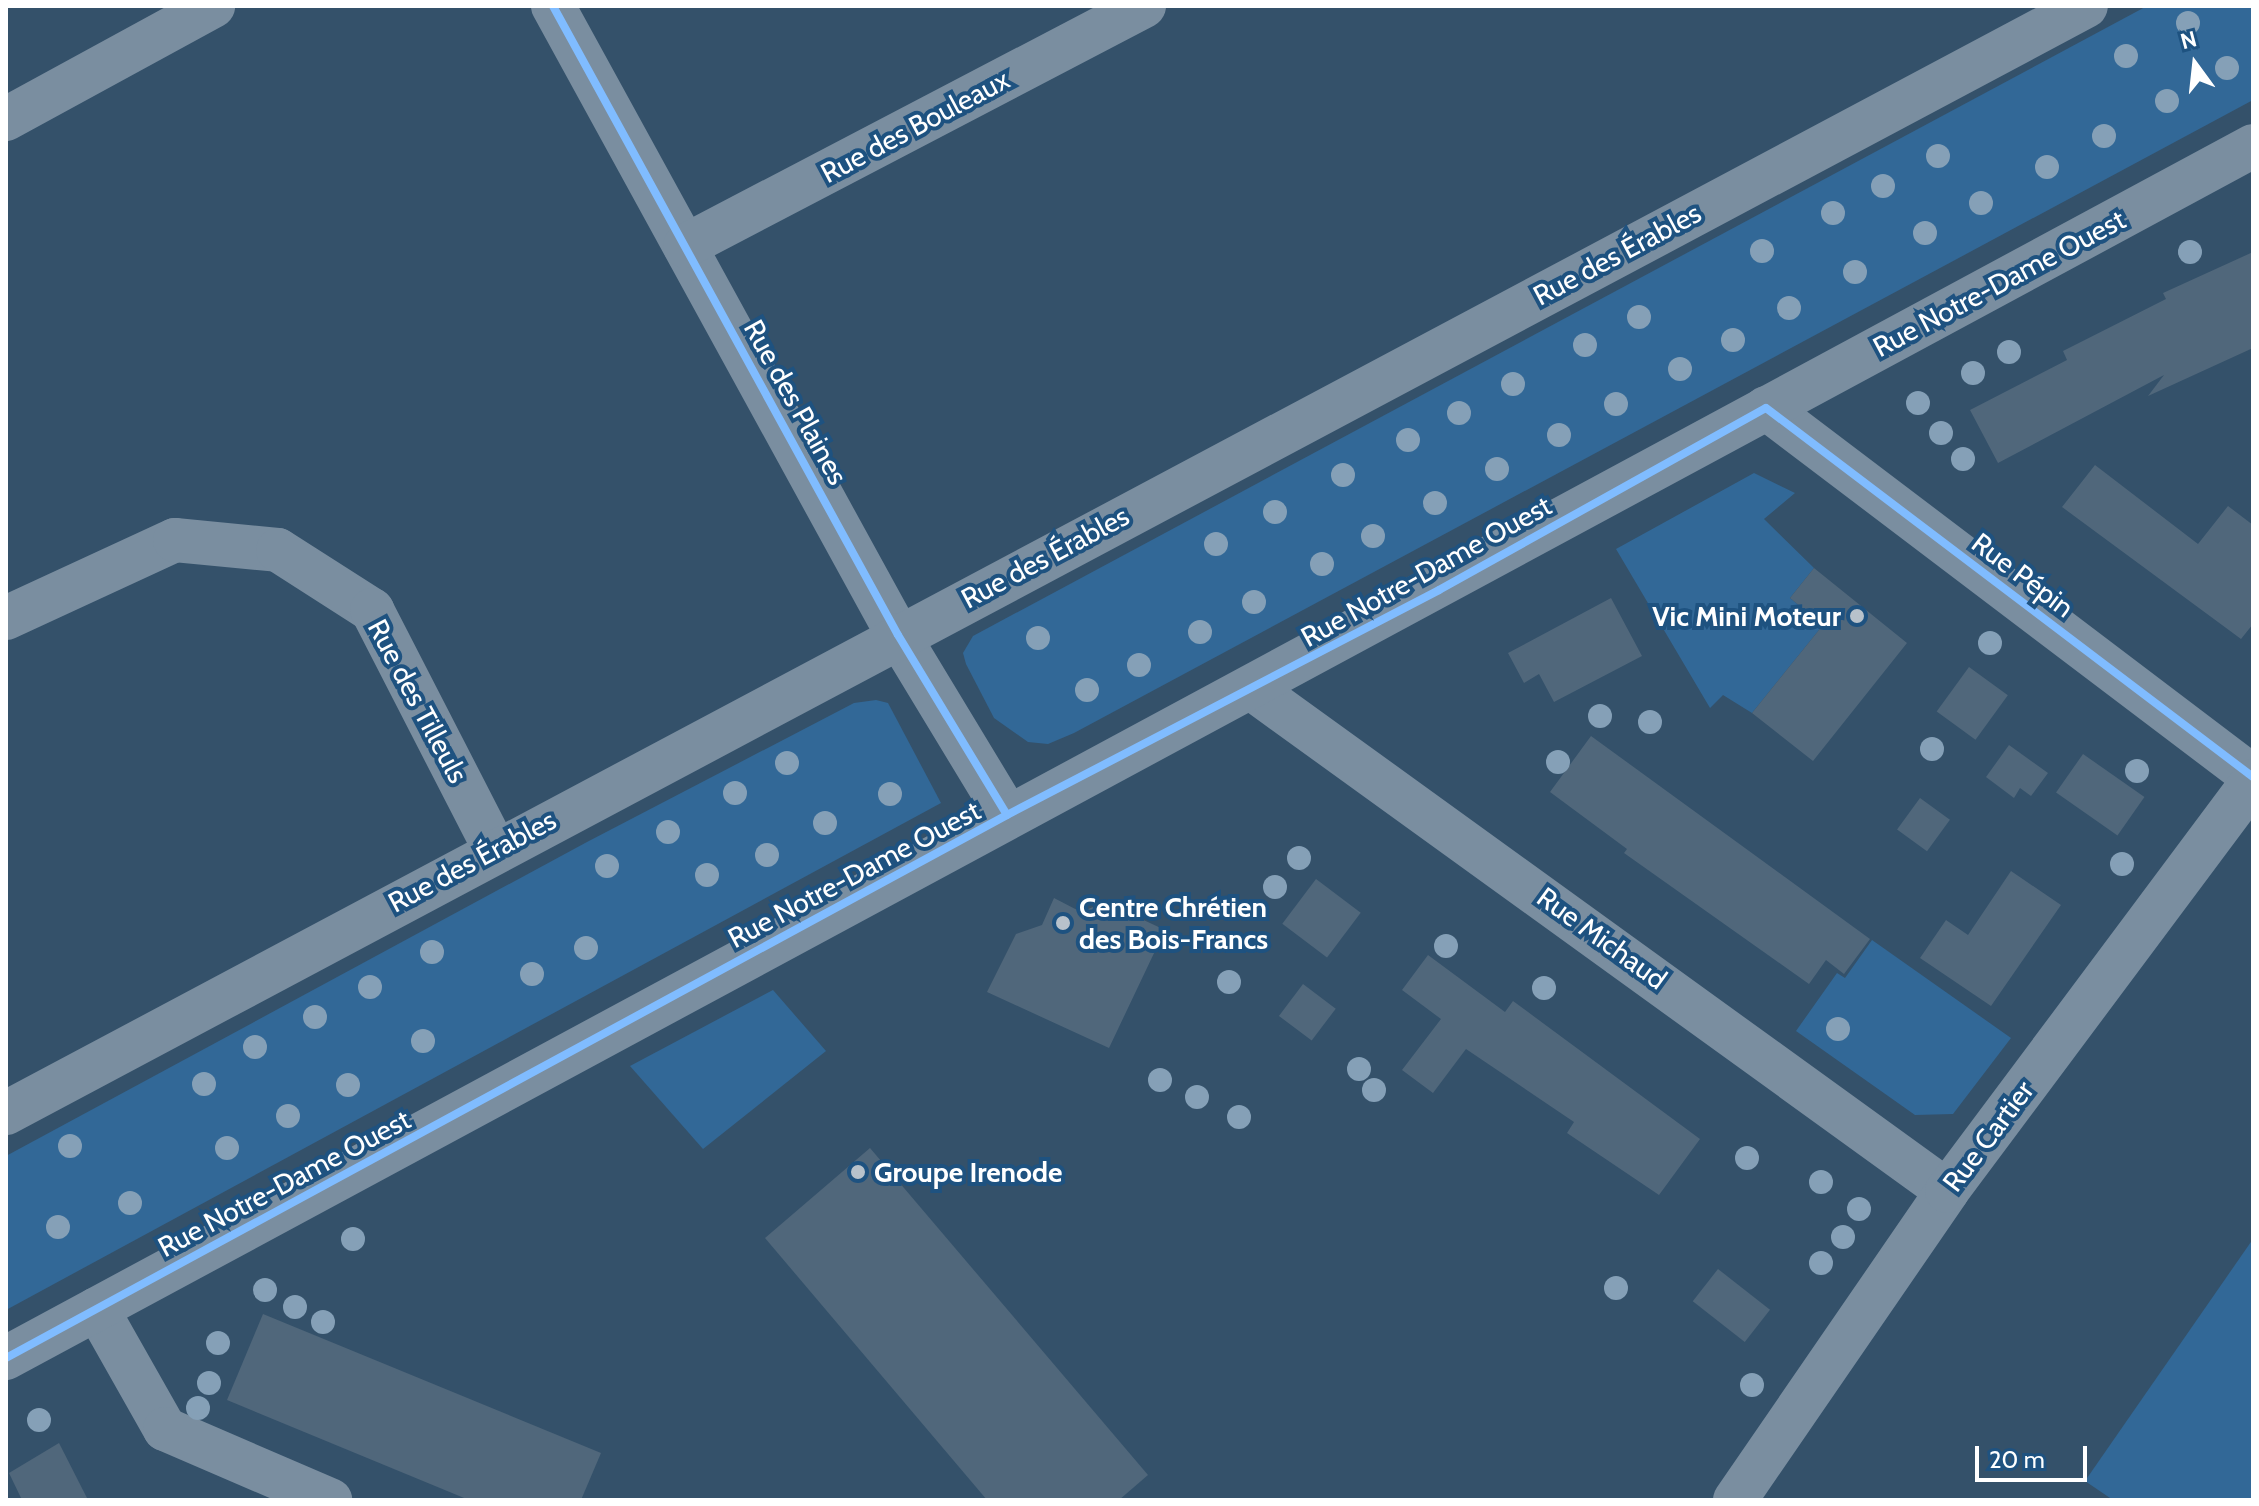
<!DOCTYPE html>
<meta charset="utf-8">
<style>
body{margin:0}
#map{position:relative;width:2259px;height:1506px;overflow:hidden;background:#34516a;font-family:Cabin,sans-serif}
div>[style]{position:absolute}
.green>*{inset:0;background:#326897}
.building>*{inset:0;background:#50677b;transform-origin:0 0}
.minor>*{height:44px;margin:-22px;padding:0 22px;transform-origin:22px;border-radius:22px;background:#7a8ea0}
.cycleway>*{height:8px;margin:-4px;padding:0 4px;transform-origin:4px;border-radius:4px;background:#80bcff}
.trees>*{width:24px;height:24px;margin:-12px;border-radius:50%;background:#85a0b7}
.dots>*{width:22px;height:22px;translate:-50% -50%;box-sizing:border-box;border:4px solid #1e5280;border-radius:50%}
span{translate:-50% -50%;white-space:nowrap;text-align:center;line-height:1.15;-webkit-text-stroke:8px #1e5280;paint-order:stroke}
.street-label{font-size:28px;color:#fff}
.poi-label{font-size:28px;color:#fff;font-weight:700}
.right{translate:-100% -50%;text-align:right}
.left{translate:0 -50%;text-align:left}
.frame{position:absolute;inset:0;border:8px solid #fff;pointer-events:none}
.north{position:absolute;left:2155px;top:24px;width:80px;height:80px;-webkit-text-stroke:6px #1e5280;paint-order:stroke;rotate:345deg;font-size:22px;font-weight:700;line-height:32px;text-align:center;color:#fff}
.north::after{content:'';display:block;margin:auto;width:28px;height:36px;background:#fff;clip-path:polygon(50% 0,100% 100%,50% 72%,0 100%)}
.scale{position:absolute;left:1975px;top:1446px;width:112px;height:36px;box-sizing:border-box;border:4px solid #fff;border-top:0;padding-left:10px;font-size:24px;line-height:28px;white-space:nowrap;color:#fff;-webkit-text-stroke:6px #1e5280;paint-order:stroke}
</style>
<div id="map">
<div class="green">
<div style="clip-path:polygon(2147px 6px,2253px 6px,2253px 100px,1074px 733px,1048px 744px,1028px 742px,994px 718px,966px 664px,963px 653px,973px 636px)"></div>
<div style="clip-path:polygon(1754px 473px,1795px 493px,1764px 519px,1814px 568px,1790px 598px,1823px 625px,1752px 713px,1723px 695px,1710px 708px,1616px 549px)"></div>
<div style="clip-path:polygon(876px 700px,888px 703px,941px 803px,6px 1310px,6px 1156px,587px 842px,854px 703px)"></div>
<div style="clip-path:polygon(1872px 940px,2011px 1038px,1953px 1114px,1915px 1115px,1796px 1031px,1837px 973px,1845px 978px)"></div>
<div style="clip-path:polygon(773px 990px,826px 1051px,703px 1149px,630px 1066px)"></div>
<div style="clip-path:polygon(2253px 1239px,2253px 1500px,2113px 1500px,2085px 1481px)"></div>
</div>
<div class="building">
<div style="clip-path:polygon(2253px 252px,2253px 348px,2148px 396px,2164px 375px,1998px 463px,1970px 410px,2067px 360px,2063px 351px,2166px 299px,2163px 293px)"></div>
<div style="clip-path:polygon(2095px 465px,2198px 544px,2228px 506px,2253px 525px,2253px 624px,2241px 639px,2062px 507px)"></div>
<div style="clip-path:polygon(1814px 568px,1907px 643px,1813px 761px,1752px 713px,1823px 625px,1790px 598px)"></div>
<div style="clip-path:polygon(1611px 598px,1642px 656px,1554px 702px,1539px 674px,1524px 683px,1508px 653px)"></div>
<div style="left:1969px;top:667px;width:48px;height:55px;rotate:36deg"></div>
<div style="clip-path:polygon(1591px 736px,1870px 939px,1844px 974px,1826px 960px,1809px 984px,1624px 853px,1627px 849px,1550px 792px)"></div>
<div style="clip-path:polygon(2009px 745px,2048px 773px,2031px 796px,2020px 788px,2014px 798px,1986px 777px)"></div>
<div style="left:2083px;top:754px;width:75px;height:47px;rotate:35deg"></div>
<div style="left:1920px;top:798px;width:37px;height:39px;rotate:36deg"></div>
<div style="clip-path:polygon(2011px 871px,2061px 905px,1991px 1006px,1920px 958px,1946px 920px,1968px 935px)"></div>
<div style="left:1316px;top:879px;width:56px;height:56px;rotate:37deg"></div>
<div style="clip-path:polygon(1054px 898px,1081px 912px,1105px 902px,1165px 930px,1109px 1048px,987px 992px,1016px 934px,1042px 925px)"></div>
<div style="clip-path:polygon(1428px 955px,1505px 1012px,1513px 1001px,1700px 1139px,1659px 1195px,1567px 1133px,1574px 1122px,1466px 1049px,1433px 1093px,1402px 1070px,1441px 1019px,1402px 990px)"></div>
<div style="left:1303px;top:984px;width:41px;height:40px;rotate:37deg"></div>
<div style="clip-path:polygon(870px 1148px,1148px 1475px,1119px 1500px,987px 1500px,765px 1238px)"></div>
<div style="left:1718px;top:1269px;width:66px;height:41px;rotate:38deg"></div>
<div style="clip-path:polygon(263px 1314px,601px 1453px,581px 1500px,469px 1500px,227px 1400px)"></div>
<div style="clip-path:polygon(59px 1443px,88px 1500px,22px 1500px,9px 1473px)"></div>
</div>
<div class="minor">
<div style="left:553px;top:6px;width:717px;rotate:61.26deg"></div>
<div style="left:898px;top:635px;width:210px;rotate:58.8deg"></div>
<div style="left:6px;top:119px;width:236px;rotate:-28.6deg"></div>
<div style="left:685px;top:246px;width:518px;rotate:-27.6deg"></div>
<div style="left:1766px;top:408px;width:611px;rotate:37.15deg"></div>
<div style="left:6px;top:618px;width:186px;rotate:-24.8deg"></div>
<div style="left:175px;top:540px;width:103px;rotate:5.5deg"></div>
<div style="left:278px;top:550px;width:112px;rotate:32.6deg"></div>
<div style="left:372px;top:610px;width:269px;rotate:62.8deg"></div>
<div style="left:1254px;top:690px;width:855px;rotate:35.86deg"></div>
<div style="left:6px;top:1113px;width:2356px;rotate:-28.02deg"></div>
<div style="left:97px;top:1309px;width:138px;rotate:60.5deg"></div>
<div style="left:165px;top:1429px;width:180px;rotate:23.3deg"></div>
<div style="left:6px;top:1358px;width:2553px;rotate:-28.34deg"></div>
<div style="left:1735px;top:1500px;width:375px;rotate:-55.5deg"></div>
<div style="left:1947px;top:1191px;width:512px;rotate:-53.26deg"></div>
</div>
<div class="cycleway">
<div style="left:553px;top:6px;width:717px;rotate:61.26deg"></div>
<div style="left:898px;top:635px;width:210px;rotate:58.8deg"></div>
<div style="left:6px;top:1358px;width:1139px;rotate:-28.48deg"></div>
<div style="left:1007px;top:815px;width:487px;rotate:-27.5deg"></div>
<div style="left:1439px;top:590px;width:374px;rotate:-29.1deg"></div>
<div style="left:1766px;top:408px;width:611px;rotate:37.15deg"></div>
</div>
<div class="trees">
<div style="left:2188px;top:23px"></div>
<div style="left:2126px;top:56px"></div>
<div style="left:2227px;top:68px"></div>
<div style="left:2167px;top:101px"></div>
<div style="left:2104px;top:136px"></div>
<div style="left:1938px;top:156px"></div>
<div style="left:2047px;top:167px"></div>
<div style="left:1883px;top:186px"></div>
<div style="left:1981px;top:203px"></div>
<div style="left:1833px;top:213px"></div>
<div style="left:1925px;top:233px"></div>
<div style="left:1762px;top:251px"></div>
<div style="left:2190px;top:252px"></div>
<div style="left:1855px;top:272px"></div>
<div style="left:1789px;top:308px"></div>
<div style="left:1639px;top:317px"></div>
<div style="left:1733px;top:340px"></div>
<div style="left:1585px;top:345px"></div>
<div style="left:2009px;top:352px"></div>
<div style="left:1680px;top:369px"></div>
<div style="left:1973px;top:373px"></div>
<div style="left:1513px;top:384px"></div>
<div style="left:1918px;top:403px"></div>
<div style="left:1616px;top:404px"></div>
<div style="left:1459px;top:413px"></div>
<div style="left:1941px;top:433px"></div>
<div style="left:1559px;top:435px"></div>
<div style="left:1408px;top:440px"></div>
<div style="left:1963px;top:459px"></div>
<div style="left:1497px;top:469px"></div>
<div style="left:1343px;top:475px"></div>
<div style="left:1435px;top:503px"></div>
<div style="left:1275px;top:512px"></div>
<div style="left:1373px;top:536px"></div>
<div style="left:1216px;top:544px"></div>
<div style="left:1322px;top:564px"></div>
<div style="left:1254px;top:602px"></div>
<div style="left:1200px;top:632px"></div>
<div style="left:1038px;top:638px"></div>
<div style="left:1990px;top:643px"></div>
<div style="left:1139px;top:665px"></div>
<div style="left:1087px;top:690px"></div>
<div style="left:1600px;top:716px"></div>
<div style="left:1650px;top:722px"></div>
<div style="left:1932px;top:749px"></div>
<div style="left:1558px;top:762px"></div>
<div style="left:787px;top:763px"></div>
<div style="left:2137px;top:771px"></div>
<div style="left:735px;top:793px"></div>
<div style="left:890px;top:794px"></div>
<div style="left:825px;top:823px"></div>
<div style="left:668px;top:832px"></div>
<div style="left:767px;top:855px"></div>
<div style="left:1299px;top:858px"></div>
<div style="left:2122px;top:864px"></div>
<div style="left:607px;top:866px"></div>
<div style="left:707px;top:875px"></div>
<div style="left:1275px;top:887px"></div>
<div style="left:1446px;top:946px"></div>
<div style="left:586px;top:948px"></div>
<div style="left:432px;top:952px"></div>
<div style="left:532px;top:974px"></div>
<div style="left:1229px;top:982px"></div>
<div style="left:370px;top:987px"></div>
<div style="left:1544px;top:988px"></div>
<div style="left:315px;top:1017px"></div>
<div style="left:1838px;top:1029px"></div>
<div style="left:423px;top:1041px"></div>
<div style="left:255px;top:1047px"></div>
<div style="left:1359px;top:1069px"></div>
<div style="left:1160px;top:1080px"></div>
<div style="left:204px;top:1084px"></div>
<div style="left:348px;top:1085px"></div>
<div style="left:1374px;top:1090px"></div>
<div style="left:1197px;top:1097px"></div>
<div style="left:288px;top:1116px"></div>
<div style="left:1239px;top:1117px"></div>
<div style="left:70px;top:1146px"></div>
<div style="left:227px;top:1148px"></div>
<div style="left:1747px;top:1158px"></div>
<div style="left:1821px;top:1182px"></div>
<div style="left:130px;top:1203px"></div>
<div style="left:1859px;top:1209px"></div>
<div style="left:58px;top:1227px"></div>
<div style="left:1843px;top:1237px"></div>
<div style="left:353px;top:1239px"></div>
<div style="left:1821px;top:1263px"></div>
<div style="left:1616px;top:1288px"></div>
<div style="left:265px;top:1290px"></div>
<div style="left:295px;top:1307px"></div>
<div style="left:323px;top:1322px"></div>
<div style="left:218px;top:1343px"></div>
<div style="left:209px;top:1383px"></div>
<div style="left:1752px;top:1385px"></div>
<div style="left:198px;top:1408px"></div>
<div style="left:39px;top:1420px"></div>
</div>
<div class="dots">
<div style="left:1857px;top:616px;background:#b8c2cb"></div>
<div style="left:1063px;top:923px;background:#b8c2cb"></div>
<div style="left:858px;top:1172px;background:#b8c2cb"></div>
</div>
<div class="street-label">
<span style="left:915px;top:126px;rotate:-28deg">Rue des Bouleaux</span>
<span style="left:1617px;top:254px;rotate:-28deg">Rue des Érables</span>
<span style="left:1999px;top:283px;rotate:-28deg">Rue Notre-Dame Ouest</span>
<span style="left:796px;top:402px;rotate:61deg">Rue des Plaines</span>
<span style="left:1045px;top:557px;rotate:-28deg">Rue des Érables</span>
<span style="left:1426px;top:571px;rotate:-29deg">Rue Notre-Dame Ouest</span>
<span style="left:2023px;top:575px;rotate:37deg">Rue Pépin</span>
<span style="left:418px;top:701px;rotate:62deg">Rue des Tilleuls</span>
<span style="left:472px;top:861px;rotate:-28deg">Rue des Érables</span>
<span style="left:854px;top:874px;rotate:-28deg">Rue Notre-Dame Ouest</span>
<span style="left:1602px;top:938px;rotate:36deg">Rue Michaud</span>
<span style="left:1988px;top:1136px;rotate:-53deg">Rue Cartier</span>
<span style="left:284px;top:1183px;rotate:-28deg">Rue Notre-Dame Ouest</span>
</div>
<div class="poi-label">
<span class="right" style="left:1841px;top:616px">Vic Mini Moteur</span>
<span class="left" style="left:1079px;top:923px">Centre Chrétien<br>des Bois-Francs</span>
<span class="left" style="left:874px;top:1172px">Groupe Irenode</span>
</div>
<div class="frame"></div>
<div class="north">N</div>
<div class="scale">20 m</div>
</div>
